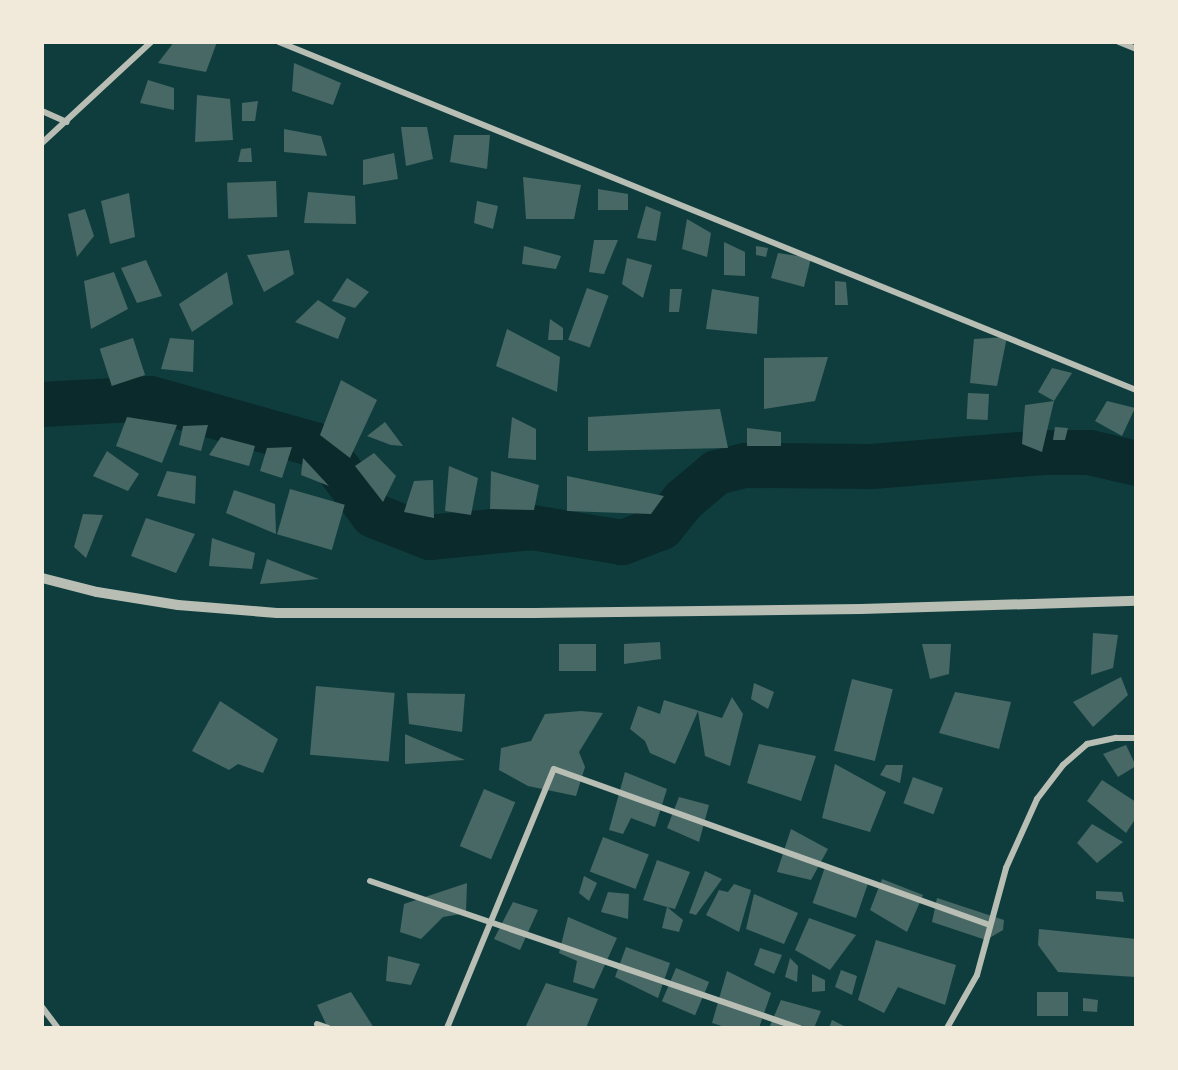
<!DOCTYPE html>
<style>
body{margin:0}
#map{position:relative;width:1178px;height:1070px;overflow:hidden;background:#0f3d3e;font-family:"IBM Plex Sans",sans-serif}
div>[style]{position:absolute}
.river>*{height:45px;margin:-22.5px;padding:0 22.5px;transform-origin:22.5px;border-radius:22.5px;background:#0a2a2b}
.building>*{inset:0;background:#486865;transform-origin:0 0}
.minor>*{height:6px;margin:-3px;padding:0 3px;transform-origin:3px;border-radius:3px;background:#b8beb3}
.tertiary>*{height:10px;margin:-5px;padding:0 5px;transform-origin:5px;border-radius:5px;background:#b8beb3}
span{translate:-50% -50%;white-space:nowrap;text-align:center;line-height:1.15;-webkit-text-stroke:4.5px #f1e9da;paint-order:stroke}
.frame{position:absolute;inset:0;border:44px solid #f1e9da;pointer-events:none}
</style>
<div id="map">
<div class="river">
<div style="left:42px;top:404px;width:108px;rotate:-3.2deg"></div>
<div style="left:150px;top:398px;width:178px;rotate:15.7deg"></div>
<div style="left:321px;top:446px;width:86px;rotate:53deg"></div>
<div style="left:373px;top:515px;width:60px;rotate:21.4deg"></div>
<div style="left:429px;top:537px;width:103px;rotate:-5.5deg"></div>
<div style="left:532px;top:527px;width:91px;rotate:9.5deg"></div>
<div style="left:622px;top:542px;width:42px;rotate:-21deg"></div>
<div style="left:661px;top:527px;width:36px;rotate:-51deg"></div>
<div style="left:684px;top:499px;width:42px;rotate:-40.2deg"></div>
<div style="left:716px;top:472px;width:29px;rotate:-14deg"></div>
<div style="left:744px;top:465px;width:128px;rotate:0.4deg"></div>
<div style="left:872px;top:466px;width:171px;rotate:-4.7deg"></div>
<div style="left:1042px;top:452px;width:47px"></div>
<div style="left:1089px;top:452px;width:48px;rotate:13.2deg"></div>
</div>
<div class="building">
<div style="clip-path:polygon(174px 42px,217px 42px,206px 72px,158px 63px)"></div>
<div style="clip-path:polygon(294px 63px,341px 83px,333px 105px,292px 91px)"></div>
<div style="clip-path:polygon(148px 80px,174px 88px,174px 110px,140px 103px)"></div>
<div style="clip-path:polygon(197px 95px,230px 99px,233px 140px,195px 142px)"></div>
<div style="clip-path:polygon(258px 101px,255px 121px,242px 121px,242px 103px)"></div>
<div style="clip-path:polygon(401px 127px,427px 127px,433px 159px,406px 166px)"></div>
<div style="clip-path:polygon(284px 129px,321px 136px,327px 156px,284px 152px)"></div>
<div style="clip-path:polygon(454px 135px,490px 135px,487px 169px,450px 162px)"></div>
<div style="clip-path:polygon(251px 148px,252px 162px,238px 162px,241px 149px)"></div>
<div style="clip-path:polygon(394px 153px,398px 179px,363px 185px,363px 160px)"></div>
<div style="clip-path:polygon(523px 177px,581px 185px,574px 219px,526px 219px)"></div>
<div style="left:276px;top:181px;width:36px;height:49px;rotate:88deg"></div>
<div style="clip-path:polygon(598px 189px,628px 194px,628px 210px,598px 210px)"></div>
<div style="clip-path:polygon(308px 192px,355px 196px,356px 224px,304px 223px)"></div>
<div style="clip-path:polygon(129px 193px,135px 237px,110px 244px,101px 201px)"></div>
<div style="clip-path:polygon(477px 201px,498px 206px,493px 229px,474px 223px)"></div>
<div style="clip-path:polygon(646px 206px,661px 212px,656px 241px,637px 238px)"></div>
<div style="clip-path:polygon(85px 209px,94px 236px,77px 257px,68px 214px)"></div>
<div style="clip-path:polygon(687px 219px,711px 233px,707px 257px,682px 249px)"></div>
<div style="clip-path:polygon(594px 240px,618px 240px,604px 274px,589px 272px)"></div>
<div style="clip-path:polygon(724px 242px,745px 252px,745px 276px,724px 275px)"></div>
<div style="clip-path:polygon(524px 246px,561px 256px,556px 269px,522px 264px)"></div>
<div style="clip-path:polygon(756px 246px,768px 248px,766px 257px,756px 255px)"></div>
<div style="clip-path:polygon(289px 250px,294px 274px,264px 292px,247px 255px)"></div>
<div style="clip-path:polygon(778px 253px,811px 258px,804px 287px,771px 278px)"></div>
<div style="clip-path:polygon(627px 258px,652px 265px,643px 298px,622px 284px)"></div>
<div style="clip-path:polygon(146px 260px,162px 296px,137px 303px,121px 268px)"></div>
<div style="clip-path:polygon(114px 272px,128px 309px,91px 329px,84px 281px)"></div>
<div style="clip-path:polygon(227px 272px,233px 304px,192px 332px,179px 304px)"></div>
<div style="clip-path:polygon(347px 278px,369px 292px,355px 308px,332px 301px)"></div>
<div style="clip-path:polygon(835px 281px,846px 282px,848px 305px,835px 305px)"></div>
<div style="left:587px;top:288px;width:23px;height:55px;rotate:20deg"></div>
<div style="clip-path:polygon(670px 289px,682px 289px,679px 312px,669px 312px)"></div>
<div style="clip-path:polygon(712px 289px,759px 297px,757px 334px,706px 329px)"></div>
<div style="clip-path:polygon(318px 300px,346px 318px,338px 339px,295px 322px)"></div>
<div style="clip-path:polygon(550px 319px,563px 328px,563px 340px,548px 340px)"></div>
<div style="clip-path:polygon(507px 329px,560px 357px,557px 392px,496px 366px)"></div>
<div style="clip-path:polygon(1007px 337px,997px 386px,970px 383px,974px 339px)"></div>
<div style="left:133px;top:338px;width:39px;height:35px;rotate:72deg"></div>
<div style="clip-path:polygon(170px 338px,194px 340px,193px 372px,161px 369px)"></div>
<div style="clip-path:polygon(828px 357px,815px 401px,764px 409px,764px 358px)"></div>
<div style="clip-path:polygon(1052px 368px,1072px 373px,1054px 401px,1038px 392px)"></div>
<div style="clip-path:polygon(341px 380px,377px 400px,350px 458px,320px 435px)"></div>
<div style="left:968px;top:393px;width:21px;height:26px;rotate:3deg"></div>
<div style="clip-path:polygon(1054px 401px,1042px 452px,1022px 444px,1025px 405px)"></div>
<div style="clip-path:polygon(1107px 401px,1135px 408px,1122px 436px,1095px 421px)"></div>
<div style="clip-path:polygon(720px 409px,728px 448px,588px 451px,588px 417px)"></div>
<div style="clip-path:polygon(127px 417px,177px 425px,162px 463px,116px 446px)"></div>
<div style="clip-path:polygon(512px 417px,536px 429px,536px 460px,508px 458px)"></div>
<div style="clip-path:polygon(385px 422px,403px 446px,391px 445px,367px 436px)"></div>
<div style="clip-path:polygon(208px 425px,201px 451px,179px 445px,183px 426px)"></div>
<div style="clip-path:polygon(1055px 427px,1068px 428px,1065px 440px,1053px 440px)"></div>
<div style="clip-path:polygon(747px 428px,781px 432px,781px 446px,747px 446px)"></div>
<div style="clip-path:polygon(221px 437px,255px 446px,249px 466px,209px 455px)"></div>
<div style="clip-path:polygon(292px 447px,282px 478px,260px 471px,267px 448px)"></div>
<div style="clip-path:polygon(107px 451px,139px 474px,128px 491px,93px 476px)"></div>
<div style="clip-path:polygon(374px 453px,396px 476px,383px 502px,355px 466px)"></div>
<div style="clip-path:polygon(303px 458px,329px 486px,301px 475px)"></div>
<div style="clip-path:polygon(449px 466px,478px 478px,471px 515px,445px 511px)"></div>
<div style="clip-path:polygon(167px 471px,196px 476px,195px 504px,157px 496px)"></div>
<div style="clip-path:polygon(491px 471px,539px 485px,534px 510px,490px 509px)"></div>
<div style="clip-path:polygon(567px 476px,664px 496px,651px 514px,567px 511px)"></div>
<div style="clip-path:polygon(433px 480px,434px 518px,404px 512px,414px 481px)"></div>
<div style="left:290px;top:489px;width:57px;height:47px;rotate:16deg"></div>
<div style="clip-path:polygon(234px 490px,275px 504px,276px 534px,226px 513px)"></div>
<div style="clip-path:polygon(83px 514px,103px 515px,86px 558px,74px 547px)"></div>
<div style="clip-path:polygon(146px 518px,195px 534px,176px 573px,131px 556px)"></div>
<div style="clip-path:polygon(212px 538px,255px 553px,252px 569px,209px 566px)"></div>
<div style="clip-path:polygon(267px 559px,319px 579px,260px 584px)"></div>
<div style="clip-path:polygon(1093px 633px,1118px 635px,1113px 668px,1091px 675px)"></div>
<div style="clip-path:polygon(660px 642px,661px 659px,624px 664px,624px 644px)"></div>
<div style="left:596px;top:644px;width:27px;height:37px;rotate:90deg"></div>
<div style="clip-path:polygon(922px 644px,951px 644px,949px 674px,930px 679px)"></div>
<div style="clip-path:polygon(1121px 677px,1128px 695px,1093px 727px,1073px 702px)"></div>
<div style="left:852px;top:679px;width:42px;height:74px;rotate:14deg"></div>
<div style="clip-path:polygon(754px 683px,774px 692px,768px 709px,751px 699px)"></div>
<div style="left:316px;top:686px;width:79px;height:69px;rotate:5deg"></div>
<div style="clip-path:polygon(955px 692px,1011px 702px,999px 749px,939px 733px)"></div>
<div style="clip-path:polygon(407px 693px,465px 694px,462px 732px,409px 724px)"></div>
<div style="clip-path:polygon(732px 697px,743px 714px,730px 766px,705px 756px,698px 711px,675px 764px,650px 753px,645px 741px,630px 729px,638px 706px,660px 714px,664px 700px,722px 718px)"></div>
<div style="clip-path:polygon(220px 701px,278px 739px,263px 773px,238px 764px,229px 770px,192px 751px)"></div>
<div style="clip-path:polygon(581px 711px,603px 713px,579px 752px,585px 767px,576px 796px,528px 786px,499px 770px,501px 748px,531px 741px,545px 714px)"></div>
<div style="clip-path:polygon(405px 734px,465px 760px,405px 764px)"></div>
<div style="clip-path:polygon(759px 744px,816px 756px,801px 801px,747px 783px)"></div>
<div style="clip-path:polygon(1126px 745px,1136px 766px,1118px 777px,1103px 754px)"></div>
<div style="clip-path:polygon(835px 764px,886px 792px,870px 832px,822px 818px)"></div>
<div style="clip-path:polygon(886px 765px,903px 765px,900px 783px,880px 775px)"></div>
<div style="clip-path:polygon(625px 772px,667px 789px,655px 827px,631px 818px,623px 834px,609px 830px)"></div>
<div style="left:913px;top:777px;width:32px;height:28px;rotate:20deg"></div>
<div style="clip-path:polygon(1102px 780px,1136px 802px,1136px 818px,1126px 833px,1087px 801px)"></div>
<div style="left:484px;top:789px;width:34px;height:62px;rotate:23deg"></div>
<div style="clip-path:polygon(679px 797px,709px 805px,699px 842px,667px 828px)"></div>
<div style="clip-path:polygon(1092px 824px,1123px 842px,1097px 863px,1077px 843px)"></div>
<div style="clip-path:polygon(791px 829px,828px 849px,811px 880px,777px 872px)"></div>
<div style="left:603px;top:837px;width:49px;height:37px;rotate:21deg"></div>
<div style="clip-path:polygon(657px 860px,690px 872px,675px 909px,667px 907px,683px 920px,679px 932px,662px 928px,667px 907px,643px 900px)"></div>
<div style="left:825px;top:867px;width:46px;height:38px;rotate:19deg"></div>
<div style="clip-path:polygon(705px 871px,722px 879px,696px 915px,689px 913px)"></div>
<div style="clip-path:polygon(584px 876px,597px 883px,589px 901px,579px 893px)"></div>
<div style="clip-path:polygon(882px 879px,923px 895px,907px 932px,870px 910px)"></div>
<div style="clip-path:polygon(467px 883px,466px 913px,443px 917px,421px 939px,400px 932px,404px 904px)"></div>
<div style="clip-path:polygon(734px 884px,751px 890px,739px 932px,706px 915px,719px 890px,728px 892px)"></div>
<div style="clip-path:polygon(1096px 891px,1122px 892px,1124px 902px,1096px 899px)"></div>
<div style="clip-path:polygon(608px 892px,629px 894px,628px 919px,601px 912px)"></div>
<div style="clip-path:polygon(754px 894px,798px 913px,784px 944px,746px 929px)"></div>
<div style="clip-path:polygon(937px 898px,1004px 920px,1003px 930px,986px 940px,932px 922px)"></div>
<div style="clip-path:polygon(513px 902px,538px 910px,520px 950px,494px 939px)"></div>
<div style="clip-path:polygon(568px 917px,617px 938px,594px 989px,573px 982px,577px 961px,559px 953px)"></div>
<div style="clip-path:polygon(809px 918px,856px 935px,830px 970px,795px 950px)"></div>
<div style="clip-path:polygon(1039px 929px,1136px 939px,1136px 977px,1058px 972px,1038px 945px)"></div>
<div style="clip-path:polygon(876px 940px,956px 965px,945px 1005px,898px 987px,884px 1013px,858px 1000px)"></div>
<div style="clip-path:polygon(626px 947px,670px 963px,658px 998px,615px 977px)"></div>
<div style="clip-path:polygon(760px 948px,782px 955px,774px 974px,754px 965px)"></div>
<div style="clip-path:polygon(388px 956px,420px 964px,411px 985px,386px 981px)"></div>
<div style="clip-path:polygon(790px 958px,798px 966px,797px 982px,785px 977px)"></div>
<div style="left:676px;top:968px;width:36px;height:36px;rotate:23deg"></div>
<div style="clip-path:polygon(841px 970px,857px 976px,852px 995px,835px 987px)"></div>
<div style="clip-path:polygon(727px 971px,771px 993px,759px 1028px,728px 1028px,712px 1023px)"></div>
<div style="clip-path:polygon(812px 974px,825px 980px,825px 991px,812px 992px)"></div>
<div style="clip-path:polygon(546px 983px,598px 999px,586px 1028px,525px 1028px)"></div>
<div style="clip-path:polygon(351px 992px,374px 1028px,328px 1028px,317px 1005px)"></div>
<div style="left:1037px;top:992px;width:31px;height:24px"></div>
<div style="clip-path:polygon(1083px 998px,1098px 1000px,1097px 1012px,1083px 1011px)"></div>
<div style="clip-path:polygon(781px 1000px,821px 1011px,814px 1028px,769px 1028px)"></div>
<div style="clip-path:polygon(832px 1020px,848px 1028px,829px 1028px)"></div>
</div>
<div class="minor">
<div style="left:279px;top:42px;width:925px;rotate:22.1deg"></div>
<div style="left:1119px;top:42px;width:18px;rotate:22deg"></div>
<div style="left:42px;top:111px;width:27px;rotate:24deg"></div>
<div style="left:42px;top:143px;width:149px;rotate:-42.8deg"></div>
<div style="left:370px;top:881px;width:454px;rotate:18.9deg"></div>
<div style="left:42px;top:1007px;width:26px;rotate:53deg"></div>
<div style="left:317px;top:1024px;width:12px;rotate:20deg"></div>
<div style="left:447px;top:1028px;width:280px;rotate:-67.6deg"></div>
<div style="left:554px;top:769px;width:462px;rotate:19.7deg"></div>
<div style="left:947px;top:1028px;width:61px;rotate:-60.5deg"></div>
<div style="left:977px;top:975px;width:111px;rotate:-74.8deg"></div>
<div style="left:1006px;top:868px;width:76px;rotate:-65.8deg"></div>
<div style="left:1037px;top:799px;width:43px;rotate:-52.6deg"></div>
<div style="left:1063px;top:765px;width:32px;rotate:-41deg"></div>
<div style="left:1087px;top:744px;width:30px;rotate:-12deg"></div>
<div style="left:1116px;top:738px;width:20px"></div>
</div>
<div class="tertiary">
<div style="left:42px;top:578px;width:57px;rotate:14.3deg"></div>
<div style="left:97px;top:592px;width:82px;rotate:9.1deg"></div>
<div style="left:178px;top:605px;width:99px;rotate:4.6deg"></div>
<div style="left:277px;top:613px;width:257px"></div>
<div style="left:534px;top:613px;width:327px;rotate:-0.7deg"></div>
<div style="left:861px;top:609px;width:275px;rotate:-1.7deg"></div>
</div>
<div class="frame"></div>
</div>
